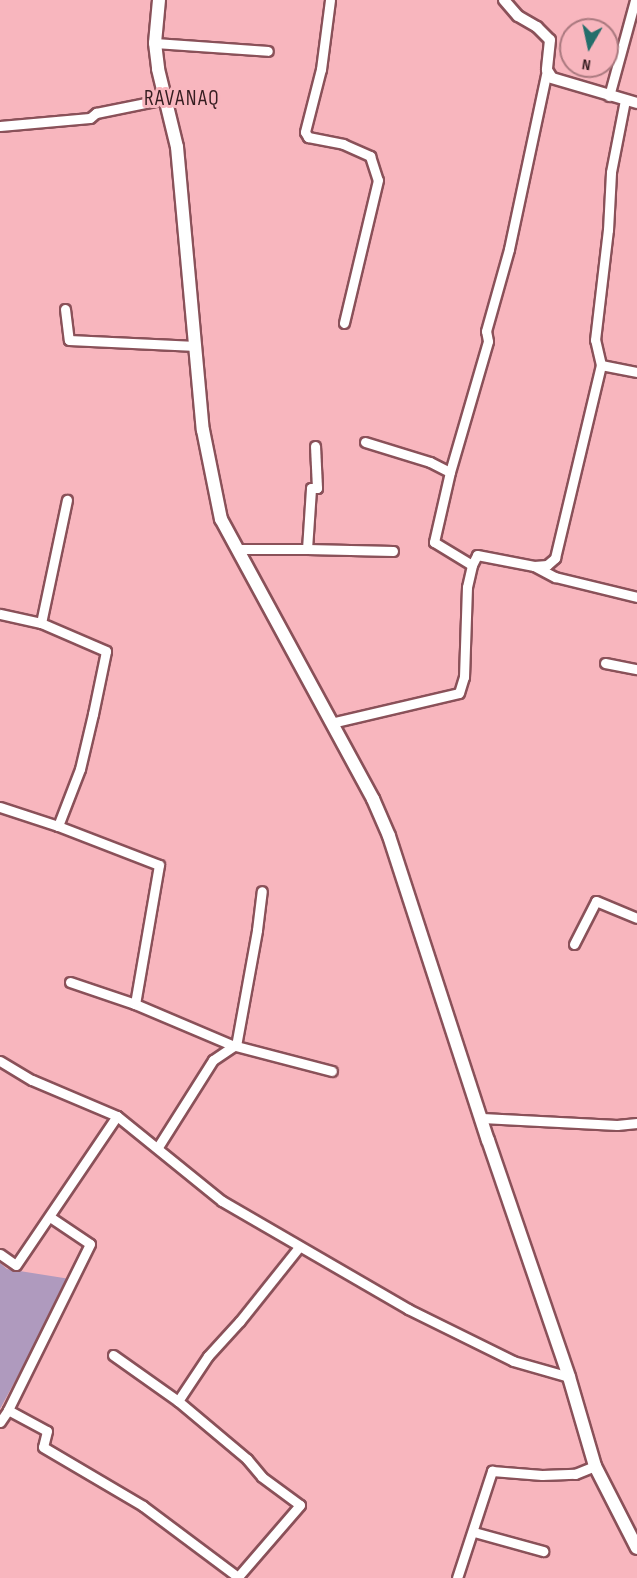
<!DOCTYPE html>
<style>
body{margin:0}
#map{position:relative;width:637px;height:1578px;overflow:hidden;background:#f8b6be;font-family:"Sofia Sans Condensed",sans-serif}
div>[style]{position:absolute}
.green>*{inset:0;background:#af9abe}
.roads{filter:drop-shadow(2px 0 #8a5159) drop-shadow(-2px 0 #8a5159) drop-shadow(0 2px #8a5159) drop-shadow(0 -2px #8a5159)}
.minor>*{height:9px;margin:-4.5px;padding:0 4.5px;transform-origin:4.5px;border-radius:4.5px;background:#fff}
.tertiary>*{height:10px;margin:-5px;padding:0 5px;transform-origin:5px;border-radius:5px;background:#fff}
.secondary>*{height:12px;margin:-6px;padding:0 6px;transform-origin:6px;border-radius:6px;background:#fff}
span{translate:-50% -50%;white-space:nowrap;text-align:center;line-height:1.15;-webkit-text-stroke:6px #f8b6be;paint-order:stroke}
.quarter-label{font-size:21px;color:#361e21;letter-spacing:1.5px}
.north{position:absolute;left:559px;top:18px;width:60px;height:60px;box-sizing:border-box;background:#f8b6be;border:2px solid #aa797f;border-radius:50%;rotate:189deg;font-size:16px;font-weight:700;line-height:24px;text-align:center;color:#361e21}
.north::after{content:'';display:block;margin:auto;width:21px;height:27px;background:#246e6b;clip-path:polygon(50% 0,100% 100%,50% 72%,0 100%)}
</style>
<div id="map">
<div class="green">
<div style="clip-path:polygon(0 1263px,7px 1269px,70px 1279px,0 1409px)"></div>
</div>
<div class="roads">
<div class="minor">
<div style="left:330px;top:0;width:70px;rotate:97.4deg"></div>
<div style="left:321px;top:69px;width:65px;rotate:104.3deg"></div>
<div style="left:305px;top:132px;width:6px;rotate:59deg"></div>
<div style="left:308px;top:137px;width:36px;rotate:11deg"></div>
<div style="left:343px;top:144px;width:30px;rotate:24deg"></div>
<div style="left:370px;top:156px;width:25px;rotate:72deg"></div>
<div style="left:378px;top:180px;width:147px;rotate:103.4deg"></div>
<div style="left:155px;top:43px;width:113px;rotate:4deg"></div>
<div style="left:609px;top:96px;width:99px;rotate:-74.8deg"></div>
<div style="left:0;top:126px;width:90px;rotate:-5.1deg"></div>
<div style="left:90px;top:118px;width:8px;rotate:-40deg"></div>
<div style="left:96px;top:113px;width:70px;rotate:-11.5deg"></div>
<div style="left:65px;top:309px;width:31px;rotate:83deg"></div>
<div style="left:69px;top:340px;width:127px;rotate:2.7deg"></div>
<div style="left:601px;top:365px;width:26px;rotate:-103deg"></div>
<div style="left:595px;top:340px;width:111px;rotate:-83.3deg"></div>
<div style="left:608px;top:230px;width:58px;rotate:-87deg"></div>
<div style="left:611px;top:172px;width:73px;rotate:-79deg"></div>
<div style="left:365px;top:442px;width:68px;rotate:17.1deg"></div>
<div style="left:430px;top:462px;width:22px;rotate:27deg"></div>
<div style="left:450px;top:472px;width:136px;rotate:-73.8deg"></div>
<div style="left:488px;top:341px;width:10px;rotate:-101deg"></div>
<div style="left:486px;top:331px;width:85px;rotate:-74.3deg"></div>
<div style="left:509px;top:249px;width:183px;rotate:-78deg"></div>
<div style="left:450px;top:472px;width:72px;rotate:102.9deg"></div>
<div style="left:434px;top:542px;width:44px;rotate:31.2deg"></div>
<div style="left:237px;top:549px;width:70px"></div>
<div style="left:307px;top:549px;width:61px;rotate:-86.2deg"></div>
<div style="left:311px;top:488px;width:6px"></div>
<div style="left:317px;top:488px;width:42px;rotate:-92.7deg"></div>
<div style="left:307px;top:549px;width:86px;rotate:1.3deg"></div>
<div style="left:534px;top:566px;width:24px;rotate:28deg"></div>
<div style="left:555px;top:577px;width:84px;rotate:13.7deg"></div>
<div style="left:0;top:614px;width:42px;rotate:12.4deg"></div>
<div style="left:605px;top:663px;width:33px;rotate:11deg"></div>
<div style="left:331px;top:723px;width:131px;rotate:-13.2deg"></div>
<div style="left:459px;top:693px;width:17px;rotate:-73deg"></div>
<div style="left:464px;top:677px;width:90px;rotate:-88.1deg"></div>
<div style="left:467px;top:587px;width:23px;rotate:-77deg"></div>
<div style="left:472px;top:565px;width:11px;rotate:-63deg"></div>
<div style="left:477px;top:555px;width:58px;rotate:10.9deg"></div>
<div style="left:534px;top:566px;width:13px;rotate:-4deg"></div>
<div style="left:547px;top:565px;width:11px;rotate:-41deg"></div>
<div style="left:555px;top:558px;width:198px;rotate:-76.6deg"></div>
<div style="left:601px;top:365px;width:37px;rotate:11deg"></div>
<div style="left:0;top:807px;width:61px;rotate:18.1deg"></div>
<div style="left:58px;top:826px;width:61px;rotate:-68.9deg"></div>
<div style="left:80px;top:769px;width:57px;rotate:-76.7deg"></div>
<div style="left:93px;top:714px;width:64px;rotate:-78.3deg"></div>
<div style="left:106px;top:651px;width:71px;rotate:-156.7deg"></div>
<div style="left:41px;top:623px;width:126px;rotate:-78.1deg"></div>
<div style="left:58px;top:826px;width:108px;rotate:21.1deg"></div>
<div style="left:159px;top:865px;width:141px;rotate:99.8deg"></div>
<div style="left:135px;top:1004px;width:108px;rotate:23deg"></div>
<div style="left:234px;top:1046px;width:2px"></div>
<div style="left:236px;top:1046px;width:118px;rotate:-79.7deg"></div>
<div style="left:257px;top:930px;width:39px;rotate:-83deg"></div>
<div style="left:574px;top:944px;width:48px;rotate:-62.9deg"></div>
<div style="left:596px;top:901px;width:44px;rotate:22.5deg"></div>
<div style="left:70px;top:982px;width:69px;rotate:18.7deg"></div>
<div style="left:236px;top:1046px;width:99px;rotate:14.6deg"></div>
<div style="left:0;top:1061px;width:37px;rotate:31deg"></div>
<div style="left:32px;top:1080px;width:92px;rotate:23deg"></div>
<div style="left:117px;top:1116px;width:135px;rotate:39deg"></div>
<div style="left:222px;top:1201px;width:215px;rotate:30.1deg"></div>
<div style="left:408px;top:1309px;width:117px;rotate:26.3deg"></div>
<div style="left:513px;top:1361px;width:58px;rotate:15.9deg"></div>
<div style="left:482px;top:1118px;width:135px;rotate:3deg"></div>
<div style="left:617px;top:1125px;width:20px;rotate:-6deg"></div>
<div style="left:158px;top:1147px;width:103px;rotate:-57.7deg"></div>
<div style="left:213px;top:1060px;width:25px;rotate:-34deg"></div>
<div style="left:50px;top:1217px;width:48px;rotate:34deg"></div>
<div style="left:90px;top:1244px;width:185px;rotate:116.3deg"></div>
<div style="left:8px;top:1410px;width:44px;rotate:28.3deg"></div>
<div style="left:47px;top:1431px;width:16px;rotate:104deg"></div>
<div style="left:43px;top:1447px;width:116px;rotate:30.5deg"></div>
<div style="left:143px;top:1506px;width:119px;rotate:36.8deg"></div>
<div style="left:0;top:1254px;width:19px;rotate:35deg"></div>
<div style="left:16px;top:1265px;width:180px;rotate:-55.9deg"></div>
<div style="left:113px;top:1355px;width:80px;rotate:35.3deg"></div>
<div style="left:178px;top:1401px;width:54px;rotate:-56.3deg"></div>
<div style="left:208px;top:1356px;width:47px;rotate:-47.6deg"></div>
<div style="left:240px;top:1321px;width:95px;rotate:-51.4deg"></div>
<div style="left:178px;top:1401px;width:90px;rotate:40deg"></div>
<div style="left:247px;top:1459px;width:23px;rotate:50deg"></div>
<div style="left:262px;top:1477px;width:47px;rotate:36.4deg"></div>
<div style="left:300px;top:1505px;width:96px;rotate:130.8deg"></div>
<div style="left:0;top:1422px;width:14px;rotate:-56deg"></div>
<div style="left:474px;top:1532px;width:72px;rotate:15.4deg"></div>
<div style="left:457px;top:1578px;width:113px;rotate:-71.9deg"></div>
<div style="left:492px;top:1471px;width:50px;rotate:4.6deg"></div>
<div style="left:542px;top:1475px;width:33px;rotate:-2deg"></div>
<div style="left:575px;top:1474px;width:22px;rotate:-22deg"></div>
</div>
<div class="tertiary">
<div style="left:504px;top:0;width:21px;rotate:49deg"></div>
<div style="left:518px;top:16px;width:22px;rotate:30deg"></div>
<div style="left:537px;top:27px;width:18px;rotate:45deg"></div>
<div style="left:550px;top:40px;width:30px;rotate:96deg"></div>
<div style="left:547px;top:70px;width:9px;rotate:58deg"></div>
<div style="left:552px;top:78px;width:89px;rotate:16.4deg"></div>
</div>
<div class="secondary">
<div style="left:159px;top:0;width:43px;rotate:95.3deg"></div>
<div style="left:155px;top:43px;width:26px;rotate:83deg"></div>
<div style="left:158px;top:69px;width:80px;rotate:76.3deg"></div>
<div style="left:177px;top:147px;width:284px;rotate:84.8deg"></div>
<div style="left:203px;top:430px;width:91px;rotate:78.6deg"></div>
<div style="left:221px;top:519px;width:319px;rotate:61.5deg"></div>
<div style="left:373px;top:799px;width:40px;rotate:66.6deg"></div>
<div style="left:389px;top:836px;width:320px;rotate:72deg"></div>
<div style="left:488px;top:1140px;width:250px;rotate:71.1deg"></div>
<div style="left:569px;top:1377px;width:93px;rotate:73.7deg"></div>
<div style="left:595px;top:1466px;width:92px;rotate:62.9deg"></div>
</div>
</div>
<div class="quarter-label">
<span style="left:182px;top:99px">RAVANAQ</span>
</div>
<div class="north">N</div>
</div>
